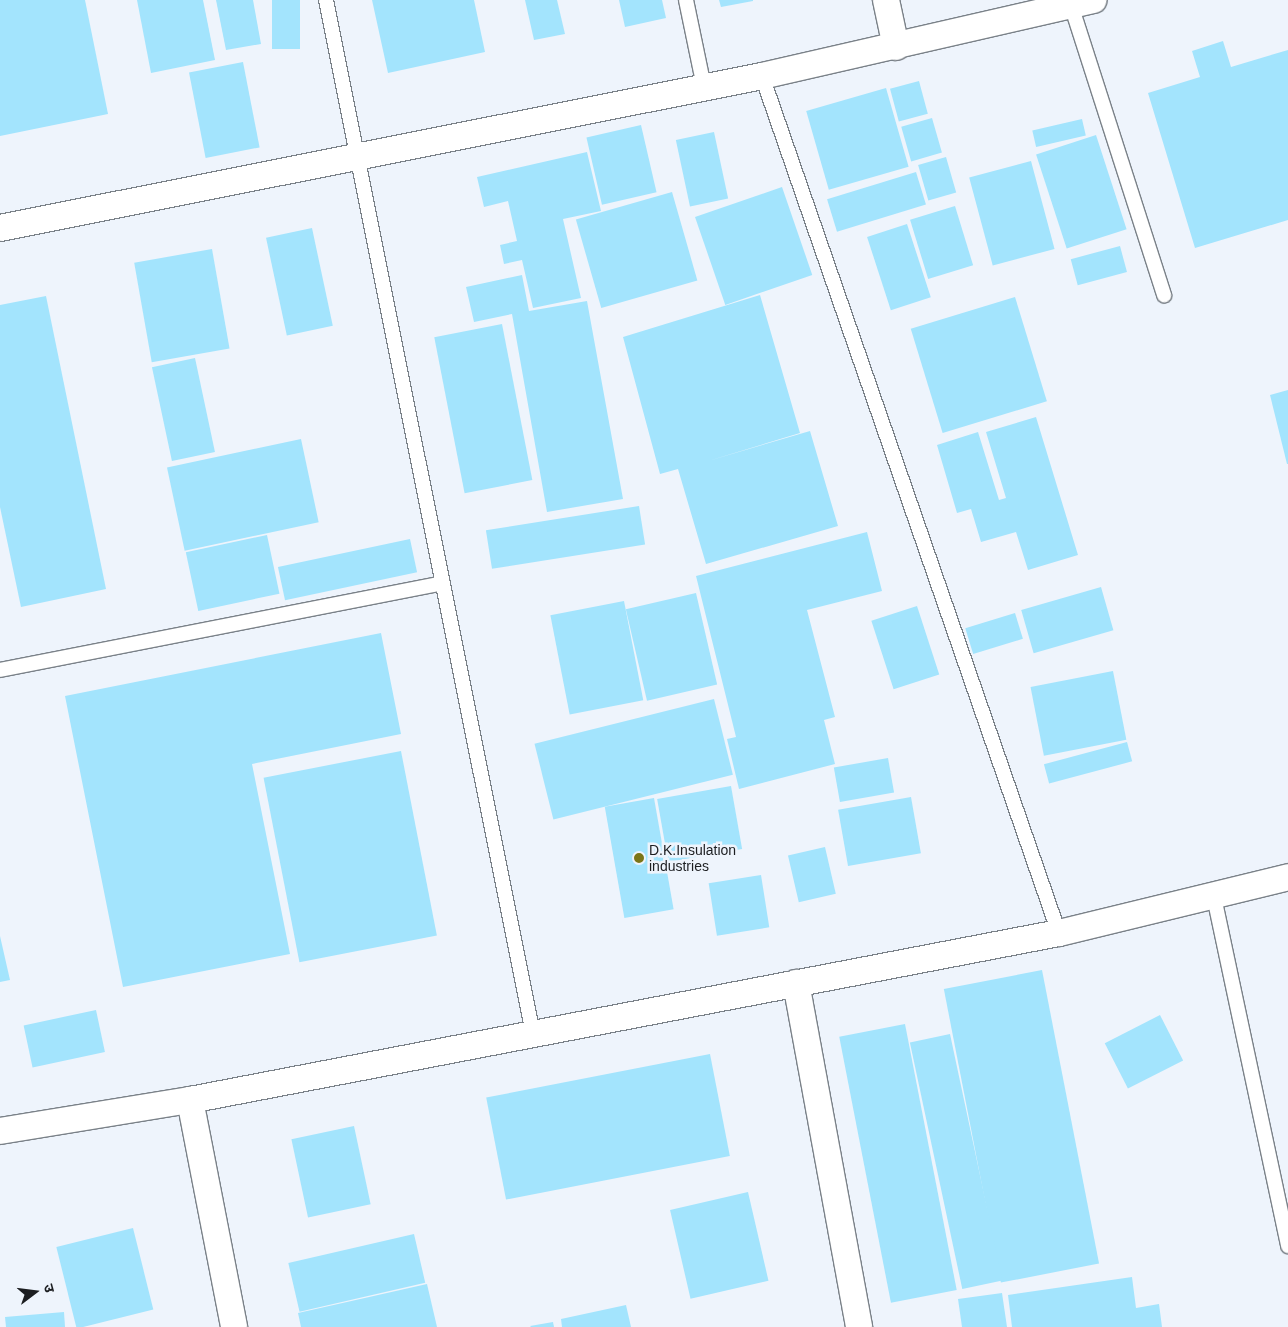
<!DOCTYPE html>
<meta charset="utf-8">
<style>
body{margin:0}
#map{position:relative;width:1288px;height:1327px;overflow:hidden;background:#eef4fc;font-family:Helvetica,"Noto Sans Devanagari",sans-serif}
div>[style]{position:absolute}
.building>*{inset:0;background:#a3e4fd;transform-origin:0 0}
.roads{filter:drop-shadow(1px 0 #7a8188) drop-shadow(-1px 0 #7a8188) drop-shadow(0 1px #7a8188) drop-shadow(0 -1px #7a8188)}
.service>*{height:14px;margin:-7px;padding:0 7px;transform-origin:7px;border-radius:7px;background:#fff}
.minor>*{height:26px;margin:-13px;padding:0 13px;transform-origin:13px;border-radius:13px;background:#fff}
.dots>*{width:14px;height:14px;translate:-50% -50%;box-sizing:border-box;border:2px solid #eef4fc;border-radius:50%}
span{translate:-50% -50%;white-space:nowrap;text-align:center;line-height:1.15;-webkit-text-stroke:5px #eef4fc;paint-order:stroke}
.poi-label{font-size:14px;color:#1c1e21}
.left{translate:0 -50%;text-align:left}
.north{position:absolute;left:10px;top:1267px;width:50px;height:50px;-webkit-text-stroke:4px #eef4fc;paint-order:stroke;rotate:75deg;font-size:14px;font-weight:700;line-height:20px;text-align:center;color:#1c1e21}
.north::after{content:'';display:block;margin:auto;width:18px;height:22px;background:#1c1e21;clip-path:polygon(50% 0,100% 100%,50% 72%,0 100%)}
</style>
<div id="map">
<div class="building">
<div style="clip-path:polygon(0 0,85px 0,108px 114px,0 136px)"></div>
<div style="clip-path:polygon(137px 0,203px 0,215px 60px,151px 73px)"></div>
<div style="clip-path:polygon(216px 0,253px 0,261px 44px,226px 50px)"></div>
<div style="left:272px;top:0;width:28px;height:49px"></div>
<div style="clip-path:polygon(372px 0,474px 0,485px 52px,388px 73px)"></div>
<div style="clip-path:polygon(525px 0,557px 0,565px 34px,534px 40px)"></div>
<div style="clip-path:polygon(619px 0,662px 0,666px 18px,625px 27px)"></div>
<div style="clip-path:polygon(719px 0,753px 0,753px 1px,721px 7px)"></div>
<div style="clip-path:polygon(1223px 41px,1231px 67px,1288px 50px,1288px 220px,1195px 248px,1148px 93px,1200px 77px,1192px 51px)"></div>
<div style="left:243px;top:62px;width:87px;height:55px;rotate:79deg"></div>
<div style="left:919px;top:81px;width:34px;height:30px;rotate:75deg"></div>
<div style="left:886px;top:88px;width:82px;height:83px;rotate:74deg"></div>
<div style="left:932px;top:118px;width:36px;height:32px;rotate:74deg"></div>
<div style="left:1082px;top:119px;width:17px;height:51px;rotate:77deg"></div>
<div style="left:641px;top:125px;width:69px;height:56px;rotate:77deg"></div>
<div style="left:714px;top:132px;width:68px;height:39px;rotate:78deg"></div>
<div style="left:1096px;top:135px;width:99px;height:63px;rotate:72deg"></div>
<div style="clip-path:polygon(587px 152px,601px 211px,563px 219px,581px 298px,533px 308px,522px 260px,504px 264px,500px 245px,517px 241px,508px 201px,484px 207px,477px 177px)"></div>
<div style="left:946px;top:157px;width:37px;height:29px;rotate:74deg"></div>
<div style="left:1031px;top:161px;width:91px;height:64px;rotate:75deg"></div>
<div style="left:916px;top:172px;width:34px;height:93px;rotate:73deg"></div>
<div style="left:782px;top:187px;width:93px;height:92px;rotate:71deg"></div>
<div style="left:672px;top:192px;width:92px;height:100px;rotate:74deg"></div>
<div style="left:955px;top:206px;width:62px;height:47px;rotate:73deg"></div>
<div style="left:907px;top:224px;width:77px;height:42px;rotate:72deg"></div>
<div style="left:312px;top:228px;width:100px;height:47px;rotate:78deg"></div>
<div style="left:1120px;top:246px;width:27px;height:51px;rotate:75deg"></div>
<div style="left:212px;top:249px;width:101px;height:79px;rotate:80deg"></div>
<div style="clip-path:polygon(522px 275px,529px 311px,587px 301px,623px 499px,547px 512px,512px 314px,474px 322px,466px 287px)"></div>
<div style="clip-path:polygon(760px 295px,800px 433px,708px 461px,810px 431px,838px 526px,706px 564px,678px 469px,660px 474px,623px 337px)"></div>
<div style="clip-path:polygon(46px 296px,106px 589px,21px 607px,0 507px,0 305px)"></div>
<div style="left:1015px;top:297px;width:109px;height:109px;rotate:73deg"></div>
<div style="left:502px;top:324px;width:159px;height:69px;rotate:79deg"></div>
<div style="left:195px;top:358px;width:96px;height:44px;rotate:78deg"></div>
<div style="clip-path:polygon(1288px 390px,1288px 464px,1287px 464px,1270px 395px)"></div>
<div style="clip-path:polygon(1036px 417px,1078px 555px,1028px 570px,1016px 532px,981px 542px,971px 509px,957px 513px,937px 445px,978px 432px,999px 500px,1006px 498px,986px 432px)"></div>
<div style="left:301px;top:439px;width:85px;height:137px;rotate:78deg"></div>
<div style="left:639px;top:506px;width:39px;height:155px;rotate:81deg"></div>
<div style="clip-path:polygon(867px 532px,882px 591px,807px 610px,835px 717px,824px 720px,835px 764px,739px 789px,727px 739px,736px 737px,696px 576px)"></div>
<div style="left:267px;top:535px;width:60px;height:83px;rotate:78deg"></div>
<div style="left:410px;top:539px;width:34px;height:135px;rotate:78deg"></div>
<div style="left:1101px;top:587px;width:45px;height:83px;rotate:74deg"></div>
<div style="left:696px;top:593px;width:94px;height:72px;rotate:77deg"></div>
<div style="left:624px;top:601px;width:101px;height:75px;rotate:79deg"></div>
<div style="left:917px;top:606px;width:72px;height:48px;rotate:72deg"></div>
<div style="left:1015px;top:613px;width:27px;height:52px;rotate:73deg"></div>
<div style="clip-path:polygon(381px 633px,401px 734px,252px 764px,290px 954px,123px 987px,65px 696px)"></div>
<div style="left:1113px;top:671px;width:70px;height:84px;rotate:79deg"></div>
<div style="left:714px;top:699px;width:78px;height:185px;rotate:76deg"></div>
<div style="left:1127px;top:742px;width:20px;height:86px;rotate:75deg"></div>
<div style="left:401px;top:751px;width:188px;height:140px;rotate:79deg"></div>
<div style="left:888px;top:758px;width:35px;height:55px;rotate:80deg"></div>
<div style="left:731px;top:786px;width:64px;height:75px;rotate:80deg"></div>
<div style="left:911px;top:797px;width:57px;height:74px;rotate:80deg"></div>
<div style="left:654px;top:798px;width:113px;height:50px;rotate:80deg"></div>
<div style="left:825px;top:847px;width:48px;height:38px;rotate:77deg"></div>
<div style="left:761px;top:875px;width:53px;height:53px;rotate:81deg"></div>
<div style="clip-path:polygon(0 936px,10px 980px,0 982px)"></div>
<div style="left:1042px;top:970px;width:299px;height:100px;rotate:79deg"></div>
<div style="left:96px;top:1010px;width:43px;height:74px;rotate:78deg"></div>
<div style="left:1160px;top:1015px;width:51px;height:62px;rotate:63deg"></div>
<div style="left:905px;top:1024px;width:271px;height:67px;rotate:79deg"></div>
<div style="left:950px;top:1034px;width:252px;height:41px;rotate:78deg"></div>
<div style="left:710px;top:1054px;width:104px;height:228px;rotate:79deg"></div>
<div style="left:354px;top:1126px;width:80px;height:64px;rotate:78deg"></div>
<div style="left:748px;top:1192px;width:91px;height:80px;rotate:77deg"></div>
<div style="left:133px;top:1228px;width:84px;height:79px;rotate:76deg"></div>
<div style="left:414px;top:1234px;width:50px;height:129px;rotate:77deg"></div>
<div style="clip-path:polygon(1132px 1277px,1136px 1308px,1159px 1304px,1162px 1327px,1012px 1327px,1008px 1295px)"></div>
<div style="clip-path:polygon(427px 1284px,437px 1327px,301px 1327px,298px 1313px)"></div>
<div style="clip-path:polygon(1002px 1293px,1007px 1327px,962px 1327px,958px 1299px)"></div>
<div style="clip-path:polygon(626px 1305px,631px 1327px,562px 1327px,561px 1319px)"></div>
<div style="clip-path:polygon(64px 1312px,65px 1327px,6px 1327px,5px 1317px)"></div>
<div style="clip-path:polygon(553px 1322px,554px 1327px,531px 1327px,530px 1326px)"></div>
</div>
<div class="roads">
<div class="service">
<div style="left:326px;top:0;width:1055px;rotate:78.68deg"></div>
<div style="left:686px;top:0;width:89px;rotate:78.3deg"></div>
<div style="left:1071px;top:5px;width:305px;rotate:72.2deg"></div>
<div style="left:762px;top:76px;width:907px;rotate:70.89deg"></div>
<div style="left:0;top:670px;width:451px;rotate:-11.1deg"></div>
<div style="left:1214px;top:897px;width:357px;rotate:78deg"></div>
</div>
<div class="minor">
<div style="left:886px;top:0;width:48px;rotate:78deg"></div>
<div style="left:0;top:228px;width:777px;rotate:-11.28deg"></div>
<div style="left:762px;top:76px;width:340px;rotate:-12.9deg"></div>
<div style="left:796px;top:983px;width:350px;rotate:79.6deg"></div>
<div style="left:190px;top:1100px;width:231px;rotate:79deg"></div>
<div style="left:0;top:1131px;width:193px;rotate:-9.3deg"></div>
<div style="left:190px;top:1100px;width:885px;rotate:-10.88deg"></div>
<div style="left:1059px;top:933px;width:236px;rotate:-13.7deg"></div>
</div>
</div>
<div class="dots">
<div style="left:639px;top:858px;background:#7b7518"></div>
</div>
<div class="poi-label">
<span class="left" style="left:649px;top:858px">D.K.Insulation<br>industries</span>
</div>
<div class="north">उ</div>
</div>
